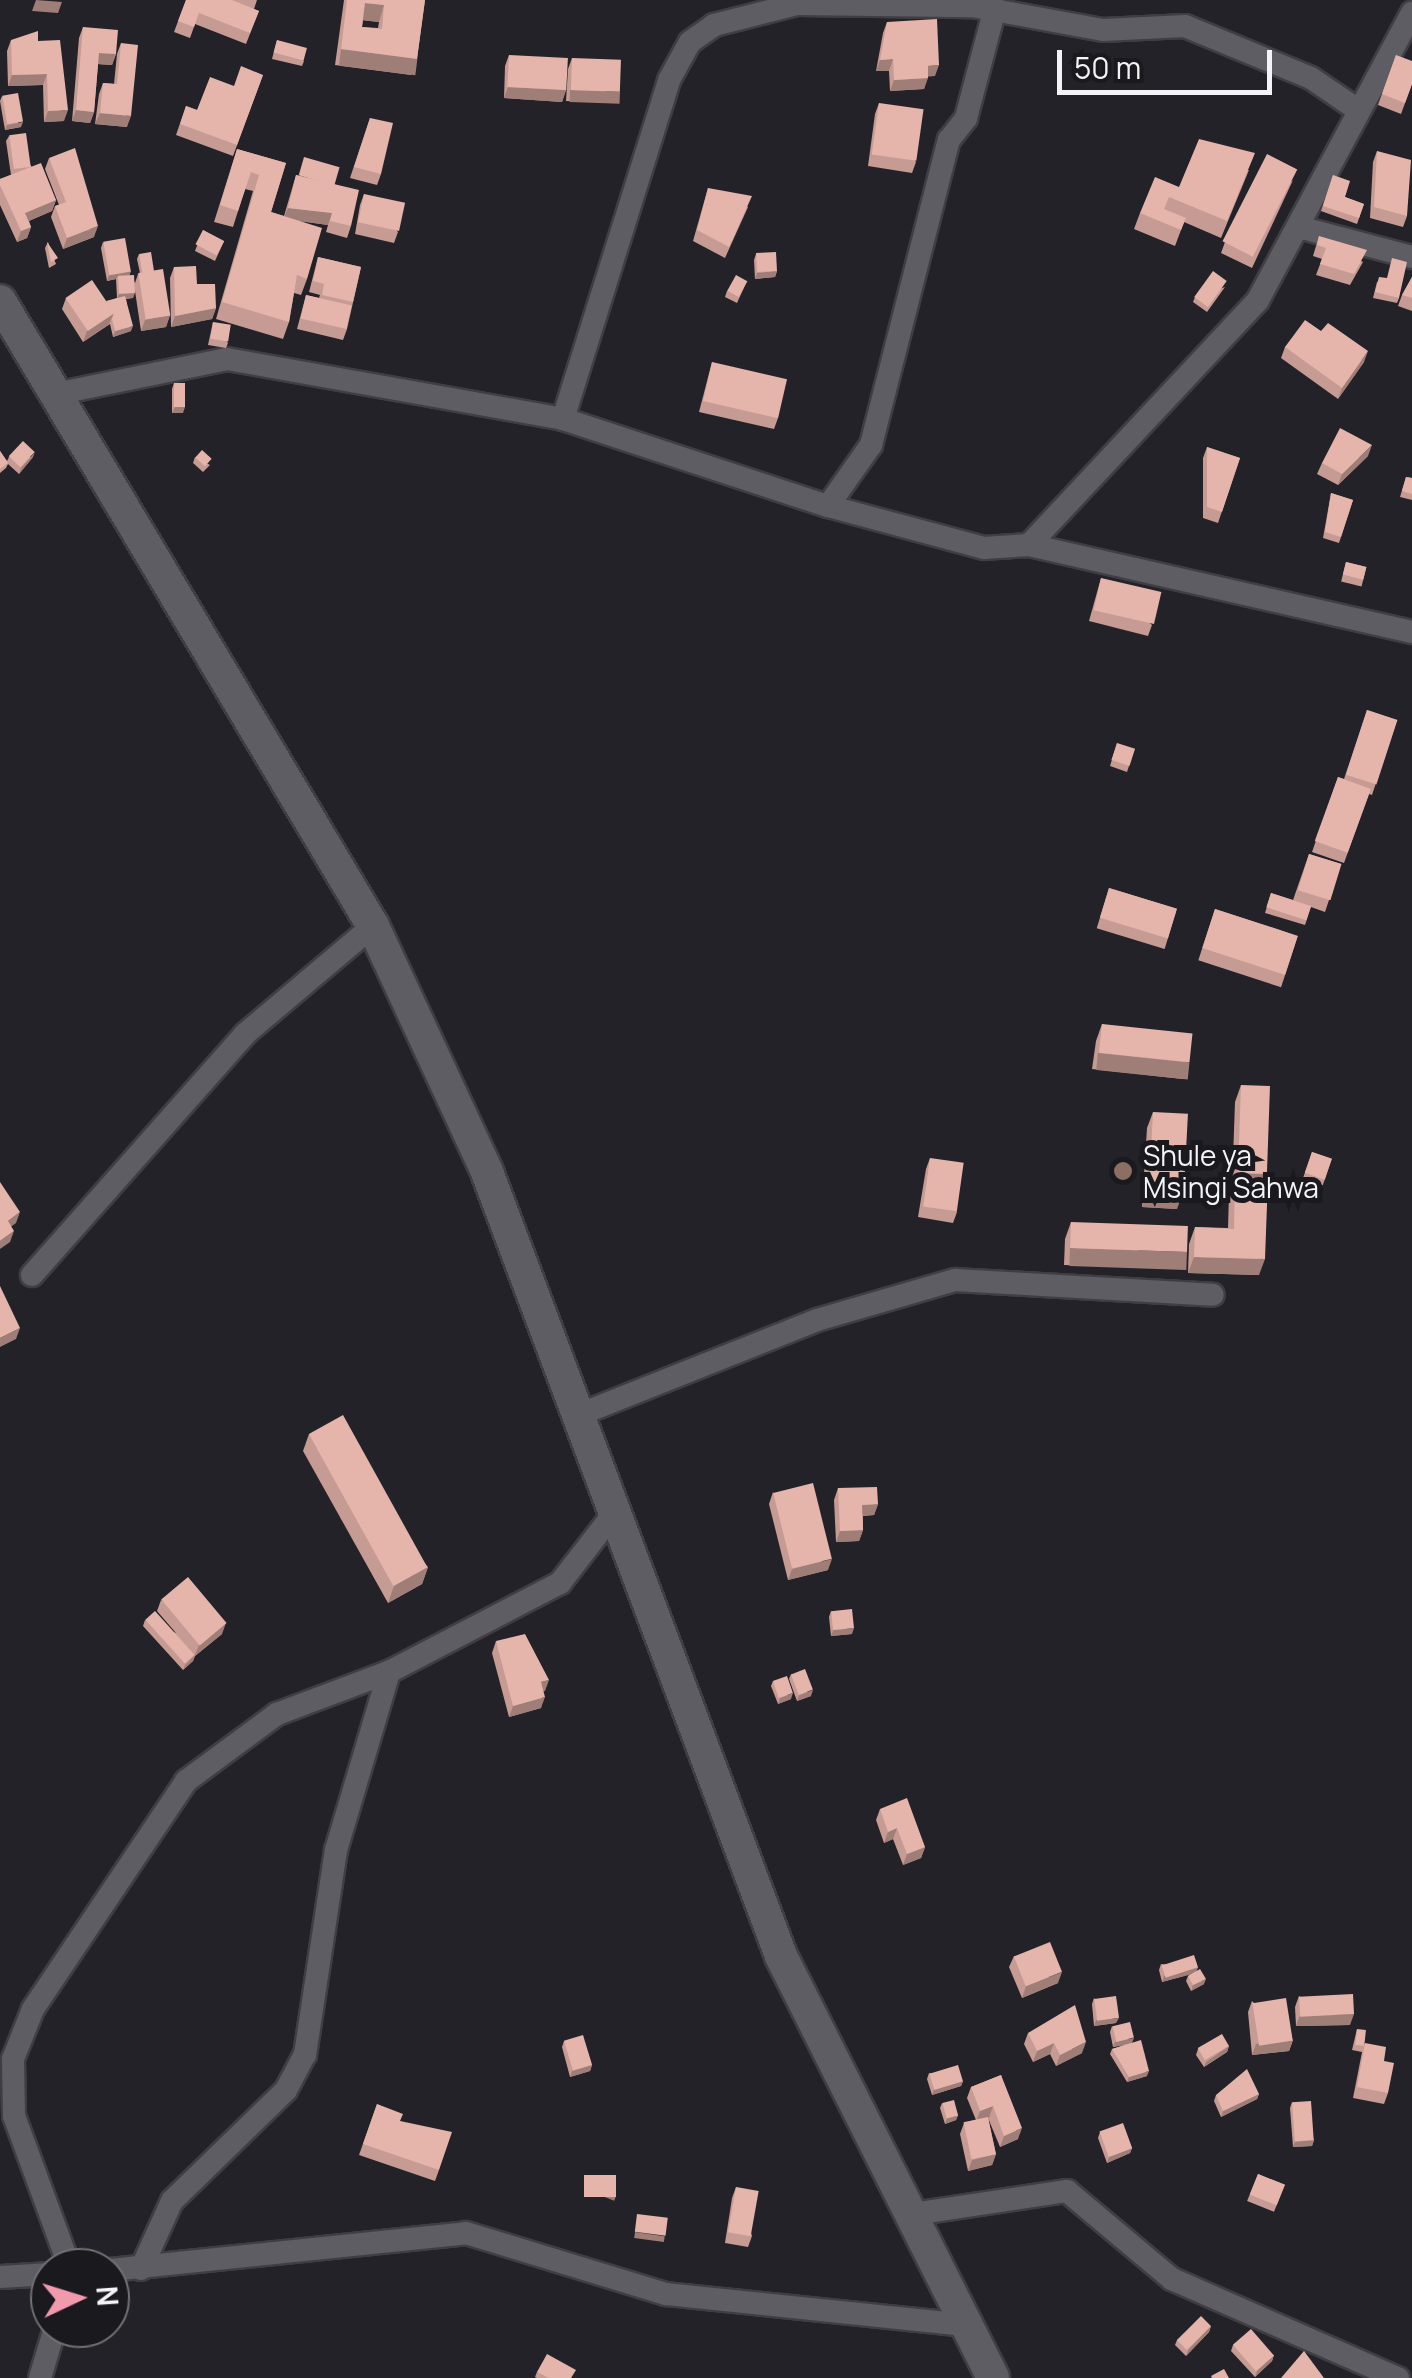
<!DOCTYPE html>
<style>
body{margin:0}
#map{position:relative;width:1412px;height:2378px;overflow:hidden;background:#232228;font-family:Manrope,sans-serif}
div>[style]{position:absolute}
.roads{filter:drop-shadow(2px 0 #403e43) drop-shadow(-2px 0 #403e43) drop-shadow(0 2px #403e43) drop-shadow(0 -2px #403e43)}
.minor>*{height:22px;margin:-11px;padding:0 11px;transform-origin:11px;border-radius:11px;background:#5f5d64}
.secondary>*{height:32px;margin:-16px;padding:0 16px;transform-origin:16px;border-radius:16px;background:#5f5d64}
.wall>*{inset:0;background:#c59b93;transform-origin:0 0}
.shaded-wall>*{inset:0;background:#a07e78;transform-origin:0 0}
.building>*{inset:0;background:#e5b4ab;transform-origin:0 0}
.dots>*{width:28px;height:28px;translate:-50% -50%;box-sizing:border-box;border:5px solid #1a191e;border-radius:50%}
span{translate:-50% -50%;white-space:nowrap;text-align:center;line-height:1.15;-webkit-text-stroke:10px #1a191e;paint-order:stroke}
.poi-label{font-size:28px;color:#f4f4f8}
.left{translate:0 -50%;text-align:left}
.north{position:absolute;left:30px;top:2248px;width:100px;height:100px;box-sizing:border-box;background:#1a191e;border:2px solid #717175;border-radius:50%;rotate:86deg;font-size:28px;font-weight:700;line-height:40px;text-align:center;color:#f4f4f8}
.north::after{content:'';display:block;margin:auto;width:35px;height:45px;background:#f29aad;clip-path:polygon(50% 0,100% 100%,50% 72%,0 100%)}
.scale{position:absolute;left:1057px;top:50px;width:215px;height:45px;box-sizing:border-box;border:5px solid #f4f4f8;border-top:0;padding-left:12px;font-size:30px;line-height:35px;white-space:nowrap;color:#f4f4f8;-webkit-text-stroke:8px #1a191e;paint-order:stroke}
</style>
<div id="map">
<div class="roads">
<div class="minor">
<div style="left:1302px;top:228px;width:114px;rotate:14.8deg"></div>
<div style="left:60px;top:393px;width:170px;rotate:-11.5deg"></div>
<div style="left:227px;top:359px;width:341px;rotate:10.1deg"></div>
<div style="left:563px;top:419px;width:279px;rotate:18.2deg"></div>
<div style="left:828px;top:506px;width:162px;rotate:15.1deg"></div>
<div style="left:984px;top:548px;width:45px;rotate:-3.8deg"></div>
<div style="left:1029px;top:545px;width:335px;rotate:-46.9deg"></div>
<div style="left:1258px;top:300px;width:326px;rotate:-61.8deg"></div>
<div style="left:563px;top:419px;width:355px;rotate:-72.6deg"></div>
<div style="left:669px;top:80px;width:43px;rotate:-61.1deg"></div>
<div style="left:690px;top:42px;width:29px;rotate:-35deg"></div>
<div style="left:714px;top:25px;width:86px;rotate:-14.2deg"></div>
<div style="left:797px;top:4px;width:175px;rotate:0.7deg"></div>
<div style="left:972px;top:6px;width:133px;rotate:10.4deg"></div>
<div style="left:1103px;top:30px;width:82px;rotate:-2.8deg"></div>
<div style="left:1185px;top:26px;width:136px;rotate:22.4deg"></div>
<div style="left:1311px;top:78px;width:57px;rotate:34.2deg"></div>
<div style="left:828px;top:506px;width:75px;rotate:-54.8deg"></div>
<div style="left:871px;top:445px;width:315px;rotate:-75.7deg"></div>
<div style="left:949px;top:140px;width:28px;rotate:-52deg"></div>
<div style="left:966px;top:118px;width:114px;rotate:-75.2deg"></div>
<div style="left:1029px;top:545px;width:393px;rotate:12.8deg"></div>
<div style="left:32px;top:1275px;width:322px;rotate:-48.5deg"></div>
<div style="left:245px;top:1034px;width:167px;rotate:-40.2deg"></div>
<div style="left:581px;top:1414px;width:254px;rotate:-21.7deg"></div>
<div style="left:817px;top:1320px;width:144px;rotate:-16.2deg"></div>
<div style="left:955px;top:1280px;width:258px;rotate:3.3deg"></div>
<div style="left:913px;top:2214px;width:156px;rotate:-8.5deg"></div>
<div style="left:1067px;top:2191px;width:137px;rotate:40deg"></div>
<div style="left:1172px;top:2279px;width:247px;rotate:23.7deg"></div>
<div style="left:70px;top:2268px;width:162px;rotate:-110.2deg"></div>
<div style="left:14px;top:2116px;width:57px;rotate:-91deg"></div>
<div style="left:13px;top:2059px;width:54px;rotate:-68.2deg"></div>
<div style="left:33px;top:2009px;width:275px;rotate:-56.1deg"></div>
<div style="left:186px;top:1781px;width:113px;rotate:-36.4deg"></div>
<div style="left:277px;top:1714px;width:120px;rotate:-20.6deg"></div>
<div style="left:389px;top:1672px;width:193px;rotate:-27.5deg"></div>
<div style="left:560px;top:1583px;width:95px;rotate:-52.3deg"></div>
<div style="left:141px;top:2269px;width:75px;rotate:-65.5deg"></div>
<div style="left:172px;top:2201px;width:159px;rotate:-44.2deg"></div>
<div style="left:286px;top:2090px;width:40px;rotate:-62deg"></div>
<div style="left:305px;top:2055px;width:207px;rotate:-81.4deg"></div>
<div style="left:336px;top:1850px;width:186px;rotate:-73.4deg"></div>
<div style="left:110px;top:2270px;width:358px;rotate:-5.9deg"></div>
<div style="left:466px;top:2233px;width:209px;rotate:17deg"></div>
<div style="left:666px;top:2294px;width:300px;rotate:5.9deg"></div>
<div style="left:0;top:2277px;width:50px;rotate:-3.4deg"></div>
<div style="left:40px;top:2378px;width:52px;rotate:-73.3deg"></div>
</div>
<div class="secondary">
<div style="left:0;top:301px;width:728px;rotate:59.17deg"></div>
<div style="left:373px;top:926px;width:271px;rotate:65.1deg"></div>
<div style="left:487px;top:1172px;width:837px;rotate:69.44deg"></div>
<div style="left:781px;top:1956px;width:472px;rotate:63.3deg"></div>
</div>
</div>
<div class="wall">
<div style="clip-path:polygon(186px 0,257px 0,254px 9px,259px 11px,246px 44px,195px 24px,190px 38px,174px 32px)"></div>
<div style="clip-path:polygon(evenodd,344px 0,425px 0,417px 59px,411px 75px,335px 65px,344px 0,363px 20px,379px 22px,378px 28px,362px 27px,363px 20px)"></div>
<div style="clip-path:polygon(887px 22px,935px 76px,928px 76px,924px 89px,890px 91px,889px 71px,876px 71px,883px 33px)"></div>
<div style="clip-path:polygon(83px 27px,116px 54px,112px 65px,98px 64px,94px 112px,90px 123px,72px 121px,79px 38px)"></div>
<div style="clip-path:polygon(11px 40px,38px 41px,64px 121px,44px 122px,43px 85px,8px 86px,7px 51px)"></div>
<div style="clip-path:polygon(277px 40px,304px 61px,302px 66px,272px 59px)"></div>
<div style="clip-path:polygon(121px 43px,127px 127px,95px 124px,99px 94px,103px 83px,114px 84px,117px 54px)"></div>
<div style="clip-path:polygon(509px 55px,566px 90px,562px 102px,504px 98px,505px 66px)"></div>
<div style="clip-path:polygon(1396px 55px,1412px 84px,1401px 114px,1378px 105px)"></div>
<div style="clip-path:polygon(572px 58px,616px 103px,566px 101px,568px 69px)"></div>
<div style="clip-path:polygon(263px 75px,233px 156px,176px 135px,186px 106px,197px 110px,234px 86px)"></div>
<div style="clip-path:polygon(2px 96px,21px 127px,5px 130px,0 101px)"></div>
<div style="clip-path:polygon(879px 103px,916px 162px,912px 173px,868px 166px,875px 114px)"></div>
<div style="clip-path:polygon(370px 118px,381px 174px,377px 185px,350px 178px)"></div>
<div style="clip-path:polygon(9px 136px,56px 200px,52px 211px,29px 221px,31px 227px,27px 238px,17px 242px,0 205px,0 179px,11px 175px,6px 141px)"></div>
<div style="clip-path:polygon(237px 149px,286px 163px,271px 212px,284px 216px,296px 175px,336px 185px,351px 226px,347px 238px,326px 232px,328px 225px,300px 221px,307px 279px,301px 295px,294px 293px,289px 322px,283px 339px,216px 319px,253px 191px,245px 189px,233px 227px,214px 222px)"></div>
<div style="clip-path:polygon(1377px 151px,1407px 216px,1403px 227px,1370px 218px,1373px 162px)"></div>
<div style="clip-path:polygon(49px 158px,94px 237px,63px 249px,51px 217px,55px 206px,59px 205px,45px 169px)"></div>
<div style="clip-path:polygon(1249px 170px,1221px 238px,1184px 222px,1175px 246px,1134px 229px,1140px 213px,1179px 187px)"></div>
<div style="clip-path:polygon(1333px 175px,1345px 197px,1364px 204px,1357px 224px,1321px 211px)"></div>
<div style="clip-path:polygon(1293px 180px,1252px 268px,1221px 253px,1225px 242px)"></div>
<div style="clip-path:polygon(708px 188px,748px 207px,725px 258px,693px 241px)"></div>
<div style="clip-path:polygon(364px 194px,398px 232px,394px 243px,355px 234px,360px 205px)"></div>
<div style="clip-path:polygon(203px 230px,224px 241px,215px 261px,195px 251px)"></div>
<div style="clip-path:polygon(1319px 236px,1363px 262px,1350px 285px,1316px 275px,1322px 259px,1313px 256px)"></div>
<div style="clip-path:polygon(48px 242px,56px 264px,49px 268px,45px 248px)"></div>
<div style="clip-path:polygon(103px 242px,135px 283px,138px 274px,140px 273px,137px 259px,139px 254px,154px 271px,170px 315px,166px 327px,141px 331px,135px 291px,133px 298px,126px 299px,131px 331px,113px 337px,110px 324px,83px 342px,62px 309px,66px 298px,106px 302px,117px 298px,116px 279px,107px 281px,101px 248px)"></div>
<div style="clip-path:polygon(756px 254px,777px 271px,775px 277px,755px 279px,754px 260px)"></div>
<div style="clip-path:polygon(318px 257px,361px 267px,347px 329px,343px 340px,297px 329px,306px 295px,319px 298px,320px 295px,309px 292px)"></div>
<div style="clip-path:polygon(174px 267px,197px 284px,216px 308px,212px 319px,171px 327px,170px 278px)"></div>
<div style="clip-path:polygon(1412px 277px,1412px 311px,1398px 306px,1402px 295px)"></div>
<div style="clip-path:polygon(1387px 278px,1399px 298px,1397px 303px,1373px 298px,1377px 282px)"></div>
<div style="clip-path:polygon(747px 281px,737px 303px,725px 297px,727px 291px)"></div>
<div style="clip-path:polygon(1225px 287px,1207px 312px,1193px 302px,1195px 297px)"></div>
<div style="clip-path:polygon(213px 322px,228px 343px,226px 348px,208px 345px)"></div>
<div style="clip-path:polygon(1321px 331px,1364px 362px,1338px 399px,1281px 358px,1285px 347px)"></div>
<div style="clip-path:polygon(712px 362px,778px 418px,774px 429px,699px 412px)"></div>
<div style="clip-path:polygon(174px 383px,183px 413px,172px 413px,172px 389px)"></div>
<div style="clip-path:polygon(1207px 447px,1240px 458px,1218px 523px,1203px 518px,1203px 458px)"></div>
<div style="clip-path:polygon(0 451px,7px 461px,9px 457px,33px 457px,19px 474px,8px 464px,6px 468px,0 473px)"></div>
<div style="clip-path:polygon(1368px 456px,1338px 485px,1317px 474px,1322px 463px)"></div>
<div style="clip-path:polygon(195px 457px,210px 465px,203px 472px,193px 463px)"></div>
<div style="clip-path:polygon(1406px 477px,1412px 478px,1412px 500px,1400px 497px)"></div>
<div style="clip-path:polygon(1331px 493px,1353px 500px,1339px 543px,1323px 538px)"></div>
<div style="left:1346px;top:562px;width:21px;height:20px;rotate:14deg"></div>
<div style="clip-path:polygon(1101px 578px,1152px 625px,1148px 636px,1089px 621px)"></div>
<div style="clip-path:polygon(1367px 710px,1397px 720px,1372px 795px,1369px 794px,1344px 863px,1312px 852px,1338px 777px,1344px 779px)"></div>
<div style="clip-path:polygon(1117px 743px,1129px 766px,1127px 772px,1110px 766px)"></div>
<div style="clip-path:polygon(1309px 854px,1341px 864px,1325px 912px,1311px 907px,1305px 925px,1265px 913px,1271px 893px,1293px 900px)"></div>
<div style="left:1109px;top:888px;width:71px;height:42px;rotate:17deg"></div>
<div style="left:1215px;top:909px;width:87px;height:54px;rotate:18deg"></div>
<div style="clip-path:polygon(1102px 1024px,1189px 1063px,1183px 1079px,1092px 1069px,1096px 1041px)"></div>
<div style="clip-path:polygon(1241px 1085px,1266px 1174px,1259px 1275px,1188px 1273px,1189px 1244px,1195px 1227px,1228px 1228px,1229px 1193px,1232px 1186px,1235px 1102px)"></div>
<div style="clip-path:polygon(1153px 1112px,1177px 1209px,1142px 1207px,1147px 1128px)"></div>
<div style="left:1312px;top:1152px;width:21px;height:28px;rotate:19deg"></div>
<div style="clip-path:polygon(930px 1158px,957px 1212px,953px 1223px,918px 1217px,926px 1169px)"></div>
<div style="clip-path:polygon(1071px 1222px,1181px 1269px,1064px 1265px,1065px 1239px)"></div>
<div style="clip-path:polygon(309px 1434px,428px 1567px,422px 1584px,388px 1603px,303px 1451px)"></div>
<div style="clip-path:polygon(838px 1488px,878px 1504px,874px 1515px,863px 1516px,863px 1530px,859px 1541px,836px 1542px,834px 1500px)"></div>
<div style="clip-path:polygon(773px 1492px,828px 1570px,788px 1580px,769px 1504px)"></div>
<div style="clip-path:polygon(161px 1600px,222px 1634px,195px 1656px,193px 1661px,183px 1670px,143px 1626px,145px 1620px,176px 1633px,157px 1611px)"></div>
<div style="clip-path:polygon(831px 1611px,852px 1634px,831px 1636px,829px 1617px)"></div>
<div style="clip-path:polygon(496px 1641px,545px 1691px,543px 1691px,541px 1708px,509px 1717px,492px 1653px)"></div>
<div style="clip-path:polygon(791px 1674px,811px 1696px,797px 1701px,789px 1679px)"></div>
<div style="clip-path:polygon(773px 1681px,791px 1699px,778px 1704px,771px 1686px)"></div>
<div style="clip-path:polygon(880px 1809px,925px 1847px,921px 1858px,903px 1865px,893px 1839px,884px 1843px,876px 1820px)"></div>
<div style="clip-path:polygon(1014px 1956px,1058px 1983px,1022px 1998px,1009px 1967px)"></div>
<div style="clip-path:polygon(1161px 1964px,1198px 1967px,1196px 1971px,1204px 1984px,1191px 1991px,1186px 1981px,1188px 1976px,1191px 1974px,1162px 1982px,1159px 1970px)"></div>
<div style="clip-path:polygon(1299px 1996px,1350px 2025px,1296px 2026px,1295px 2007px)"></div>
<div style="clip-path:polygon(1094px 1998px,1116px 2023px,1094px 2026px,1092px 2004px)"></div>
<div style="clip-path:polygon(1252px 2001px,1293px 2040px,1289px 2051px,1252px 2055px,1248px 2012px)"></div>
<div style="clip-path:polygon(1112px 2026px,1132px 2043px,1147px 2076px,1127px 2082px,1110px 2054px,1112px 2049px,1125px 2045px,1113px 2047px,1110px 2032px)"></div>
<div style="clip-path:polygon(1357px 2029px,1365px 2045px,1384px 2061px,1388px 2093px,1384px 2104px,1353px 2098px,1362px 2052px,1352px 2050px)"></div>
<div style="clip-path:polygon(1028px 2033px,1082px 2053px,1056px 2066px,1050px 2054px,1033px 2062px,1024px 2044px)"></div>
<div style="clip-path:polygon(564px 2041px,592px 2065px,590px 2071px,570px 2077px,562px 2047px)"></div>
<div style="clip-path:polygon(1229px 2046px,1227px 2052px,1204px 2067px,1196px 2055px,1198px 2049px)"></div>
<div style="clip-path:polygon(929px 2073px,963px 2081px,961px 2086px,932px 2095px,927px 2079px)"></div>
<div style="clip-path:polygon(1001px 2075px,1018px 2139px,1000px 2147px,988px 2118px,996px 2154px,992px 2165px,968px 2171px,960px 2134px,964px 2123px,976px 2120px,967px 2098px,971px 2087px)"></div>
<div style="clip-path:polygon(1259px 2094px,1257px 2099px,1221px 2117px,1214px 2101px,1216px 2095px)"></div>
<div style="clip-path:polygon(1292px 2102px,1314px 2140px,1312px 2146px,1293px 2147px,1290px 2108px)"></div>
<div style="clip-path:polygon(942px 2103px,958px 2115px,956px 2120px,945px 2124px,940px 2108px)"></div>
<div style="clip-path:polygon(377px 2104px,400px 2121px,439px 2170px,435px 2181px,359px 2155px)"></div>
<div style="clip-path:polygon(1100px 2132px,1132px 2148px,1130px 2153px,1107px 2163px,1098px 2138px)"></div>
<div style="left:1258px;top:2174px;width:29px;height:29px;rotate:22deg"></div>
<div style="clip-path:polygon(736px 2187px,752px 2236px,748px 2247px,725px 2243px,732px 2198px)"></div>
<div style="clip-path:polygon(1211px 2326px,1209px 2332px,1186px 2356px,1175px 2345px,1177px 2340px)"></div>
<div style="clip-path:polygon(1233px 2345px,1274px 2355px,1272px 2361px,1255px 2377px,1231px 2351px)"></div>
<div style="clip-path:polygon(537px 2372px,572px 2378px,537px 2378px,535px 2377px)"></div>
</div>
<div class="shaded-wall">
<div style="clip-path:polygon(36px 0,62px 2px,58px 13px,32px 11px)"></div>
<div style="clip-path:polygon(365px 3px,384px 5px,379px 22px,359px 20px)"></div>
<div style="left:341px;top:49px;width:77px;height:17px;rotate:7deg"></div>
<div style="clip-path:polygon(99px 53px,116px 54px,112px 65px,95px 64px)"></div>
<div style="clip-path:polygon(893px 59px,889px 71px,876px 71px,880px 60px)"></div>
<div style="clip-path:polygon(939px 65px,935px 76px,924px 77px,928px 66px)"></div>
<div style="clip-path:polygon(47px 74px,43px 85px,8px 86px,12px 75px)"></div>
<div style="clip-path:polygon(928px 78px,924px 89px,890px 91px,894px 80px)"></div>
<div style="clip-path:polygon(508px 87px,566px 90px,562px 102px,504px 98px)"></div>
<div style="left:570px;top:90px;width:50px;height:12px;rotate:2deg"></div>
<div style="clip-path:polygon(68px 110px,64px 121px,44px 122px,48px 111px)"></div>
<div style="clip-path:polygon(76px 110px,94px 112px,90px 123px,72px 121px)"></div>
<div style="clip-path:polygon(100px 113px,131px 116px,127px 127px,95px 124px)"></div>
<div style="clip-path:polygon(23px 122px,21px 127px,5px 130px,7px 125px)"></div>
<div style="clip-path:polygon(56px 200px,52px 211px,21px 224px,25px 213px)"></div>
<div style="clip-path:polygon(288px 208px,332px 213px,328px 225px,283px 219px)"></div>
<div style="clip-path:polygon(98px 226px,94px 237px,63px 249px,67px 238px)"></div>
<div style="clip-path:polygon(31px 227px,27px 238px,17px 242px,21px 231px)"></div>
<div style="clip-path:polygon(131px 271px,129px 277px,118px 276px,116px 279px,107px 281px,109px 275px)"></div>
<div style="clip-path:polygon(777px 271px,775px 277px,755px 279px,757px 273px)"></div>
<div style="clip-path:polygon(135px 293px,133px 298px,117px 299px,119px 294px)"></div>
<div style="clip-path:polygon(216px 308px,212px 319px,171px 327px,175px 316px)"></div>
<div style="clip-path:polygon(114px 313px,109px 324px,83px 342px,87px 331px)"></div>
<div style="clip-path:polygon(170px 315px,166px 327px,141px 331px,145px 320px)"></div>
<div style="clip-path:polygon(133px 326px,131px 331px,113px 337px,115px 331px)"></div>
<div style="clip-path:polygon(1368px 351px,1364px 362px,1338px 399px,1342px 388px)"></div>
<div style="clip-path:polygon(175px 407px,185px 407px,183px 413px,172px 413px)"></div>
<div style="clip-path:polygon(1372px 445px,1368px 456px,1338px 485px,1342px 474px)"></div>
<div style="clip-path:polygon(35px 452px,33px 457px,19px 474px,21px 468px)"></div>
<div style="left:1098px;top:1053px;width:92px;height:17px;rotate:6deg"></div>
<div style="clip-path:polygon(1238px 1173px,1266px 1174px,1260px 1191px,1235px 1180px)"></div>
<div style="clip-path:polygon(1148px 1190px,1183px 1193px,1177px 1209px,1142px 1207px)"></div>
<div style="clip-path:polygon(20px 1212px,16px 1223px,4px 1232px,8px 1221px)"></div>
<div style="clip-path:polygon(14px 1231px,10px 1242px,0 1249px,0 1241px)"></div>
<div style="left:1070px;top:1248px;width:117px;height:18px;rotate:2deg"></div>
<div style="clip-path:polygon(1194px 1257px,1265px 1259px,1259px 1275px,1188px 1273px)"></div>
<div style="clip-path:polygon(20px 1328px,16px 1339px,0 1347px,0 1338px)"></div>
<div style="clip-path:polygon(878px 1504px,874px 1515px,858px 1516px,862px 1505px)"></div>
<div style="clip-path:polygon(863px 1530px,859px 1541px,836px 1542px,840px 1531px)"></div>
<div style="clip-path:polygon(832px 1559px,828px 1570px,788px 1580px,792px 1569px)"></div>
<div style="clip-path:polygon(428px 1567px,422px 1584px,388px 1603px,394px 1586px)"></div>
<div style="clip-path:polygon(226px 1623px,222px 1634px,195px 1656px,193px 1661px,183px 1670px,185px 1665px,195px 1655px,199px 1645px)"></div>
<div style="clip-path:polygon(854px 1628px,852px 1634px,831px 1636px,833px 1630px)"></div>
<div style="clip-path:polygon(549px 1680px,545px 1691px,537px 1693px,541px 1682px)"></div>
<div style="clip-path:polygon(813px 1690px,811px 1696px,797px 1701px,799px 1695px)"></div>
<div style="clip-path:polygon(793px 1693px,791px 1699px,778px 1704px,780px 1698px)"></div>
<div style="clip-path:polygon(545px 1697px,541px 1708px,509px 1717px,513px 1706px)"></div>
<div style="clip-path:polygon(897px 1828px,893px 1839px,884px 1843px,888px 1832px)"></div>
<div style="clip-path:polygon(925px 1847px,921px 1858px,903px 1865px,907px 1854px)"></div>
<div style="clip-path:polygon(1198px 1967px,1196px 1973px,1162px 1982px,1164px 1976px)"></div>
<div style="clip-path:polygon(1062px 1972px,1058px 1983px,1022px 1998px,1026px 1986px)"></div>
<div style="clip-path:polygon(1206px 1979px,1204px 1984px,1191px 1991px,1193px 1985px)"></div>
<div style="clip-path:polygon(1354px 2014px,1350px 2025px,1296px 2026px,1300px 2015px)"></div>
<div style="clip-path:polygon(1119px 2018px,1116px 2023px,1094px 2026px,1096px 2020px)"></div>
<div style="clip-path:polygon(1134px 2038px,1132px 2043px,1113px 2047px,1115px 2042px)"></div>
<div style="clip-path:polygon(1293px 2040px,1289px 2051px,1252px 2055px,1256px 2044px)"></div>
<div style="clip-path:polygon(1086px 2042px,1082px 2053px,1056px 2066px,1060px 2055px)"></div>
<div style="clip-path:polygon(1054px 2043px,1050px 2054px,1033px 2062px,1037px 2051px)"></div>
<div style="clip-path:polygon(1229px 2046px,1227px 2052px,1204px 2067px,1206px 2062px)"></div>
<div style="clip-path:polygon(592px 2065px,590px 2071px,570px 2077px,572px 2071px)"></div>
<div style="clip-path:polygon(1149px 2071px,1147px 2076px,1127px 2082px,1129px 2077px)"></div>
<div style="clip-path:polygon(963px 2081px,961px 2086px,932px 2095px,934px 2089px)"></div>
<div style="clip-path:polygon(1259px 2094px,1257px 2099px,1221px 2117px,1223px 2111px)"></div>
<div style="clip-path:polygon(993px 2106px,989px 2118px,976px 2122px,980px 2111px)"></div>
<div style="clip-path:polygon(958px 2115px,956px 2120px,945px 2124px,947px 2118px)"></div>
<div style="clip-path:polygon(1022px 2128px,1018px 2139px,1000px 2147px,1004px 2136px)"></div>
<div style="clip-path:polygon(1314px 2140px,1312px 2146px,1293px 2147px,1295px 2142px)"></div>
<div style="clip-path:polygon(1132px 2148px,1130px 2153px,1107px 2163px,1109px 2157px)"></div>
<div style="clip-path:polygon(996px 2154px,992px 2165px,968px 2171px,972px 2160px)"></div>
<div style="left:616px;top:2196px;width:5px;height:32px;rotate:112deg"></div>
<div style="left:635px;top:2232px;width:30px;height:6px;rotate:8deg"></div>
<div style="clip-path:polygon(1211px 2326px,1209px 2332px,1186px 2356px,1188px 2350px)"></div>
<div style="clip-path:polygon(1274px 2355px,1272px 2361px,1255px 2377px,1257px 2371px)"></div>
</div>
<div class="building">
<div style="clip-path:polygon(186px 0,232px 0,259px 11px,250px 33px,199px 13px,194px 27px,178px 21px)"></div>
<div style="clip-path:polygon(evenodd,347px 0,425px 0,417px 59px,341px 49px,347px 0,365px 3px,384px 5px,382px 29px,362px 27px,365px 3px)"></div>
<div style="clip-path:polygon(937px 19px,939px 65px,928px 66px,928px 78px,894px 80px,893px 59px,880px 60px,887px 22px)"></div>
<div style="clip-path:polygon(83px 27px,118px 30px,116px 54px,99px 53px,94px 112px,76px 110px)"></div>
<div style="clip-path:polygon(38px 31px,38px 41px,60px 40px,68px 110px,48px 111px,47px 74px,12px 75px,11px 40px)"></div>
<div style="left:277px;top:40px;width:31px;height:13px;rotate:15deg"></div>
<div style="clip-path:polygon(121px 43px,138px 45px,131px 116px,100px 113px,103px 83px,117px 84px)"></div>
<div style="left:509px;top:55px;width:59px;height:32px;rotate:3deg"></div>
<div style="clip-path:polygon(1396px 55px,1412px 61px,1412px 84px,1405px 103px,1382px 94px)"></div>
<div style="left:572px;top:58px;width:49px;height:32px;rotate:2deg"></div>
<div style="clip-path:polygon(241px 66px,263px 75px,237px 145px,180px 124px,186px 106px,197px 110px,210px 77px,234px 86px)"></div>
<div style="left:18px;top:93px;width:29px;height:16px;rotate:80deg"></div>
<div style="left:879px;top:103px;width:45px;height:52px;rotate:8deg"></div>
<div style="clip-path:polygon(370px 118px,393px 123px,381px 174px,354px 167px)"></div>
<div style="left:26px;top:133px;width:34px;height:17px;rotate:82deg"></div>
<div style="clip-path:polygon(1199px 139px,1255px 153px,1227px 221px,1169px 197px,1164px 209px,1186px 218px,1181px 230px,1140px 213px,1155px 177px,1179px 187px)"></div>
<div style="clip-path:polygon(75px 148px,98px 226px,67px 238px,55px 206px,66px 202px,49px 158px)"></div>
<div style="clip-path:polygon(237px 149px,286px 163px,271px 212px,322px 228px,307px 279px,297px 275px,289px 322px,222px 302px,259px 175px,251px 172px,238px 211px,220px 205px)"></div>
<div style="clip-path:polygon(1377px 151px,1411px 160px,1407px 216px,1374px 207px)"></div>
<div style="left:1267px;top:154px;width:34px;height:98px;rotate:27deg"></div>
<div style="left:304px;top:157px;width:37px;height:19px;rotate:16deg"></div>
<div style="clip-path:polygon(41px 163px,56px 200px,25px 213px,31px 227px,21px 231px,0 185px,0 179px)"></div>
<div style="clip-path:polygon(296px 175px,359px 190px,351px 226px,330px 221px,332px 213px,288px 208px)"></div>
<div style="clip-path:polygon(1333px 175px,1350px 181px,1345px 197px,1364px 204px,1359px 218px,1323px 206px)"></div>
<div style="clip-path:polygon(708px 188px,752px 196px,729px 247px,697px 230px)"></div>
<div style="left:364px;top:194px;width:42px;height:29px;rotate:12deg"></div>
<div style="left:203px;top:230px;width:24px;height:16px;rotate:28deg"></div>
<div style="clip-path:polygon(1319px 236px,1367px 250px,1354px 274px,1320px 264px,1326px 248px,1317px 245px)"></div>
<div style="left:125px;top:238px;width:34px;height:22px;rotate:80deg"></div>
<div style="clip-path:polygon(47px 242px,58px 258px,51px 262px)"></div>
<div style="left:151px;top:252px;width:19px;height:12px;rotate:81deg"></div>
<div style="left:776px;top:252px;width:19px;height:20px;rotate:87deg"></div>
<div style="clip-path:polygon(318px 257px,361px 267px,353px 302px,322px 295px,324px 284px,313px 281px)"></div>
<div style="clip-path:polygon(1392px 258px,1407px 262px,1399px 298px,1375px 292px,1379px 277px,1387px 278px)"></div>
<div style="clip-path:polygon(196px 266px,197px 284px,215px 284px,216px 308px,175px 316px,174px 267px)"></div>
<div style="left:163px;top:269px;width:47px;height:25px;rotate:81deg"></div>
<div style="left:1213px;top:271px;width:17px;height:32px;rotate:36deg"></div>
<div style="left:134px;top:275px;width:18px;height:16px;rotate:87deg"></div>
<div style="left:736px;top:275px;width:13px;height:18px;rotate:29deg"></div>
<div style="clip-path:polygon(1412px 277px,1412px 298px,1402px 295px)"></div>
<div style="left:92px;top:280px;width:40px;height:32px;rotate:56deg"></div>
<div style="left:306px;top:295px;width:47px;height:24px;rotate:13deg"></div>
<div style="clip-path:polygon(125px 296px,133px 326px,115px 331px,112px 319px,114px 313px,106px 301px)"></div>
<div style="clip-path:polygon(1305px 320px,1321px 331px,1328px 323px,1368px 351px,1342px 388px,1285px 347px)"></div>
<div style="left:213px;top:322px;width:18px;height:17px;rotate:9deg"></div>
<div style="left:712px;top:362px;width:77px;height:40px;rotate:13deg"></div>
<div style="left:174px;top:383px;width:11px;height:24px"></div>
<div style="clip-path:polygon(1340px 428px,1372px 445px,1342px 474px,1322px 463px)"></div>
<div style="left:23px;top:441px;width:16px;height:21px;rotate:43deg"></div>
<div style="clip-path:polygon(1207px 447px,1240px 458px,1222px 512px,1207px 507px)"></div>
<div style="left:202px;top:450px;width:13px;height:10px;rotate:42deg"></div>
<div style="clip-path:polygon(0 451px,8px 463px,0 469px)"></div>
<div style="clip-path:polygon(1406px 477px,1412px 478px,1412px 494px,1402px 491px)"></div>
<div style="clip-path:polygon(1331px 493px,1353px 500px,1341px 537px,1325px 532px)"></div>
<div style="left:1346px;top:562px;width:21px;height:13px;rotate:14deg"></div>
<div style="left:1101px;top:578px;width:62px;height:33px;rotate:13deg"></div>
<div style="left:1367px;top:710px;width:32px;height:68px;rotate:18deg"></div>
<div style="left:1117px;top:743px;width:19px;height:18px;rotate:18deg"></div>
<div style="left:1338px;top:777px;width:35px;height:68px;rotate:20deg"></div>
<div style="left:1309px;top:854px;width:34px;height:38px;rotate:17deg"></div>
<div style="left:1109px;top:888px;width:71px;height:31px;rotate:17deg"></div>
<div style="left:1271px;top:893px;width:42px;height:15px;rotate:18deg"></div>
<div style="left:1215px;top:909px;width:87px;height:41px;rotate:18deg"></div>
<div style="left:1102px;top:1024px;width:91px;height:29px;rotate:6deg"></div>
<div style="left:1241px;top:1085px;width:29px;height:88px;rotate:2deg"></div>
<div style="left:1153px;top:1112px;width:35px;height:78px;rotate:3deg"></div>
<div style="left:1312px;top:1152px;width:21px;height:22px;rotate:19deg"></div>
<div style="left:930px;top:1158px;width:34px;height:49px;rotate:8deg"></div>
<div style="clip-path:polygon(1235px 1177px,1268px 1178px,1265px 1259px,1194px 1257px,1195px 1227px,1234px 1229px)"></div>
<div style="clip-path:polygon(0 1182px,20px 1212px,8px 1221px,14px 1231px,0 1241px)"></div>
<div style="left:1071px;top:1222px;width:117px;height:26px;rotate:2deg"></div>
<div style="clip-path:polygon(0 1286px,20px 1328px,0 1338px)"></div>
<div style="left:343px;top:1415px;width:174px;height:39px;rotate:61deg"></div>
<div style="left:813px;top:1483px;width:78px;height:41px;rotate:76deg"></div>
<div style="clip-path:polygon(877px 1487px,878px 1504px,862px 1505px,863px 1530px,840px 1531px,838px 1488px)"></div>
<div style="left:188px;top:1577px;width:60px;height:35px;rotate:50deg"></div>
<div style="left:852px;top:1609px;width:19px;height:21px;rotate:84deg"></div>
<div style="left:155px;top:1611px;width:59px;height:13px;rotate:48deg"></div>
<div style="clip-path:polygon(525px 1634px,549px 1680px,541px 1682px,545px 1697px,513px 1706px,496px 1641px)"></div>
<div style="left:805px;top:1669px;width:22px;height:15px;rotate:69deg"></div>
<div style="left:787px;top:1676px;width:18px;height:15px;rotate:71deg"></div>
<div style="clip-path:polygon(907px 1798px,925px 1847px,907px 1854px,897px 1828px,888px 1832px,880px 1809px)"></div>
<div style="left:1050px;top:1942px;width:32px;height:39px;rotate:68deg"></div>
<div style="left:1194px;top:1955px;width:13px;height:34px;rotate:72deg"></div>
<div style="clip-path:polygon(1200px 1969px,1206px 1979px,1193px 1985px,1188px 1976px)"></div>
<div style="left:1353px;top:1994px;width:20px;height:54px;rotate:87deg"></div>
<div style="left:1116px;top:1996px;width:22px;height:22px;rotate:82deg"></div>
<div style="left:1286px;top:1998px;width:43px;height:34px;rotate:81deg"></div>
<div style="clip-path:polygon(1075px 2005px,1086px 2042px,1060px 2055px,1054px 2043px,1037px 2051px,1028px 2033px)"></div>
<div style="left:1130px;top:2022px;width:16px;height:18px;rotate:76deg"></div>
<div style="left:1357px;top:2029px;width:9px;height:16px;rotate:6deg"></div>
<div style="left:1222px;top:2034px;width:14px;height:28px;rotate:60deg"></div>
<div style="left:583px;top:2035px;width:31px;height:20px;rotate:73deg"></div>
<div style="clip-path:polygon(1141px 2040px,1149px 2071px,1129px 2077px,1112px 2049px)"></div>
<div style="clip-path:polygon(1365px 2043px,1386px 2047px,1384px 2061px,1394px 2063px,1388px 2093px,1357px 2087px)"></div>
<div style="left:958px;top:2065px;width:17px;height:30px;rotate:73deg"></div>
<div style="clip-path:polygon(1247px 2069px,1259px 2094px,1223px 2111px,1216px 2095px)"></div>
<div style="clip-path:polygon(1001px 2075px,1022px 2128px,1004px 2136px,993px 2106px,980px 2111px,971px 2087px)"></div>
<div style="left:954px;top:2100px;width:16px;height:12px;rotate:75deg"></div>
<div style="left:1311px;top:2101px;width:39px;height:19px;rotate:86deg"></div>
<div style="clip-path:polygon(377px 2104px,403px 2114px,400px 2121px,452px 2132px,439px 2170px,363px 2144px)"></div>
<div style="left:988px;top:2117px;width:38px;height:25px;rotate:78deg"></div>
<div style="left:1123px;top:2123px;width:27px;height:25px;rotate:70deg"></div>
<div style="left:1258px;top:2174px;width:29px;height:22px;rotate:22deg"></div>
<div style="left:584px;top:2175px;width:32px;height:22px"></div>
<div style="left:736px;top:2187px;width:23px;height:46px;rotate:10deg"></div>
<div style="left:637px;top:2214px;width:31px;height:18px;rotate:7deg"></div>
<div style="left:1201px;top:2316px;width:14px;height:34px;rotate:45deg"></div>
<div style="left:1251px;top:2329px;width:35px;height:24px;rotate:49deg"></div>
<div style="clip-path:polygon(1304px 2351px,1324px 2378px,1281px 2378px)"></div>
<div style="clip-path:polygon(547px 2354px,576px 2370px,571px 2378px,549px 2378px,537px 2372px)"></div>
<div style="clip-path:polygon(1224px 2369px,1229px 2378px,1212px 2378px,1211px 2376px)"></div>
</div>
<div class="dots">
<div style="left:1123px;top:1171px;background:#8d6e63"></div>
</div>
<div class="poi-label">
<span class="left" style="left:1143px;top:1171px">Shule ya<br>Msingi Sahwa</span>
</div>
<div class="north">N</div>
<div class="scale">50 m</div>
</div>
